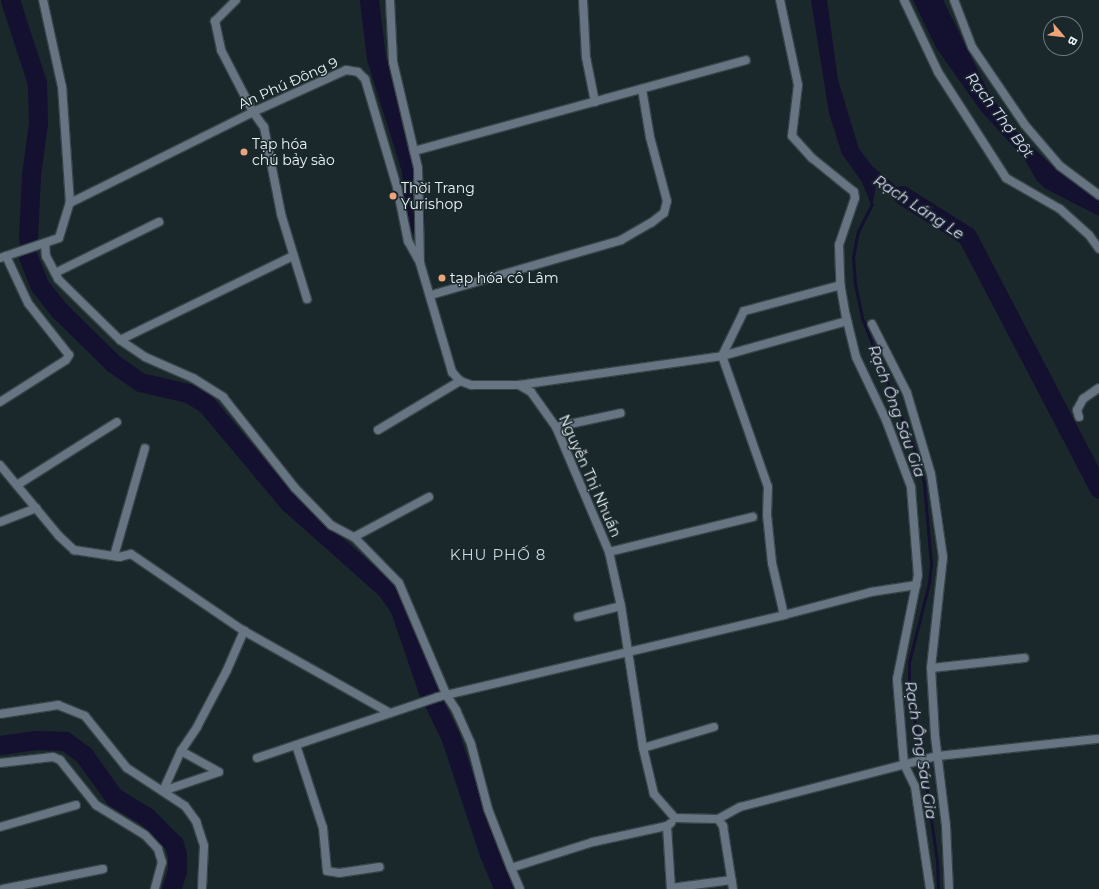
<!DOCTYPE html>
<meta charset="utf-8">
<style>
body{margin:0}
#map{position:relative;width:1099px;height:889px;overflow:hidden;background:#1a282c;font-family:Montserrat,sans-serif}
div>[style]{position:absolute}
.water>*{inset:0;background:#14102f}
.stream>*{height:3px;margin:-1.5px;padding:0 1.5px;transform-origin:1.5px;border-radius:1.5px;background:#14102f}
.river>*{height:19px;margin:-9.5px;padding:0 9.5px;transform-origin:9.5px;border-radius:9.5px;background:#14102f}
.roads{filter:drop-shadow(1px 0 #374448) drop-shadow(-1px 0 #374448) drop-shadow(0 1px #374448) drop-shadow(0 -1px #374448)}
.minor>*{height:8px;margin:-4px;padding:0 4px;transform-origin:4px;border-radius:4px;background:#677482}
.tertiary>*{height:8px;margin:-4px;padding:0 4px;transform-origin:4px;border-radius:4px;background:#677482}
.dots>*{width:11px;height:11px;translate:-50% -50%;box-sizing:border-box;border:2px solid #1a282c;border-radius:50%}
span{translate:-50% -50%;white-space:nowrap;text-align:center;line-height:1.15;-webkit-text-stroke:3px #1a282c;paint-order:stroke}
.street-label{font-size:14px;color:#eaf2f5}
.poi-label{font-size:14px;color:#eaf2f5}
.left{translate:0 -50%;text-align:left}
.water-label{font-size:15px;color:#dbdbf6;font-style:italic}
.neighbourhood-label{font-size:15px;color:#c7d8de;letter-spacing:1px}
.north{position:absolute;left:1043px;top:16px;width:40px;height:40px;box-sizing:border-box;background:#1a282c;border:1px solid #6d797c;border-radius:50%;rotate:118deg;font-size:11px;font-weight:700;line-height:16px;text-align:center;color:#eaf2f5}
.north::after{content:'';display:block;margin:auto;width:14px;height:18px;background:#efa378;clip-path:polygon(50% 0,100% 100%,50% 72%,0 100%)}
</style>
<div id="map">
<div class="water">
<div style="clip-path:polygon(811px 0,827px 0,838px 80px,859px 149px,873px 167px,923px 208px,876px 185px,872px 207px,862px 182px,842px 154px,829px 113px)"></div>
<div style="clip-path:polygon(913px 0,943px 0,989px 93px,1014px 129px,1050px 164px,1099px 196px,1099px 216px,1046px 189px,1037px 181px,1024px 158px,981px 111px,937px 49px)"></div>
</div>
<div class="stream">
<div style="left:872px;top:204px;width:30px;rotate:117deg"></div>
<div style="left:858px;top:231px;width:25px;rotate:101deg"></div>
<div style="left:853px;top:256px;width:28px;rotate:86deg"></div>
<div style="left:855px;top:284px;width:35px;rotate:78deg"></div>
<div style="left:862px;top:318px;width:149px;rotate:68.4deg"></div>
<div style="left:917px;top:457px;width:28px;rotate:75deg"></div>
<div style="left:924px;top:484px;width:80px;rotate:85deg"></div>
<div style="left:931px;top:564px;width:19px;rotate:96deg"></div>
<div style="left:929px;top:583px;width:81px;rotate:104.2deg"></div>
<div style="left:909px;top:662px;width:29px;rotate:90deg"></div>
<div style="left:909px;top:691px;width:80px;rotate:79.2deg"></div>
<div style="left:924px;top:770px;width:92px;rotate:81.9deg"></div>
<div style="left:937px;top:861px;width:28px;rotate:88deg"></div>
</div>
<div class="river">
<div style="left:10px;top:0;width:87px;rotate:72deg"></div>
<div style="left:37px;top:83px;width:40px;rotate:88.6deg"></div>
<div style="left:38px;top:123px;width:52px;rotate:97.7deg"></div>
<div style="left:31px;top:175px;width:64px;rotate:92.7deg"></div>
<div style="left:369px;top:0;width:58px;rotate:83.1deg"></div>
<div style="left:376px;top:58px;width:117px;rotate:72.6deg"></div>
<div style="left:411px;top:170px;width:54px;rotate:85.8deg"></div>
<div style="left:902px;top:195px;width:77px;rotate:32.2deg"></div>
<div style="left:967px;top:236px;width:285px;rotate:62.4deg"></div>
<div style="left:28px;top:257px;width:31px;rotate:68deg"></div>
<div style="left:40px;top:286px;width:31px;rotate:52deg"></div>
<div style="left:59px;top:310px;width:76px;rotate:44.5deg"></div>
<div style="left:113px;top:363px;width:33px;rotate:35deg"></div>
<div style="left:140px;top:382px;width:49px;rotate:12.9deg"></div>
<div style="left:188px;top:393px;width:21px;rotate:31deg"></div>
<div style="left:206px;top:404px;width:129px;rotate:50deg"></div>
<div style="left:289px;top:503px;width:128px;rotate:41.5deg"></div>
<div style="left:385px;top:588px;width:24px;rotate:54deg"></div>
<div style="left:399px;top:607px;width:87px;rotate:71.1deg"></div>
<div style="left:427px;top:689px;width:52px;rotate:63.9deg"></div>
<div style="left:450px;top:736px;width:124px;rotate:71.7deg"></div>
<div style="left:489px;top:854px;width:38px;rotate:67deg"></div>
<div style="left:0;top:745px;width:36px;rotate:-8deg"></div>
<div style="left:36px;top:740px;width:29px;rotate:2deg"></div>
<div style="left:65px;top:741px;width:24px;rotate:36deg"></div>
<div style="left:84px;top:755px;width:52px;rotate:54.5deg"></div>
<div style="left:114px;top:797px;width:39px;rotate:31deg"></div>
<div style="left:147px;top:817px;width:38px;rotate:45deg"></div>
<div style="left:174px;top:844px;width:11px;rotate:75deg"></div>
<div style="left:177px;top:855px;width:16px;rotate:90deg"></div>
<div style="left:177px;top:871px;width:19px;rotate:108deg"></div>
</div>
<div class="roads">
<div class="minor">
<div style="left:236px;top:0;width:30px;rotate:135deg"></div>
<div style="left:215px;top:21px;width:30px;rotate:78deg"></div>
<div style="left:221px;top:50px;width:70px;rotate:62.7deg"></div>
<div style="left:253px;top:112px;width:19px;rotate:54deg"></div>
<div style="left:264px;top:127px;width:89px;rotate:78.9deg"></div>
<div style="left:281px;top:214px;width:89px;rotate:73deg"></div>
<div style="left:583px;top:0;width:57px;rotate:87deg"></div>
<div style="left:586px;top:57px;width:46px;rotate:78.7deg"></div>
<div style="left:780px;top:0;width:87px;rotate:78deg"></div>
<div style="left:798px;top:85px;width:51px;rotate:96.7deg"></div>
<div style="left:792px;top:136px;width:30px;rotate:48deg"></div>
<div style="left:812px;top:158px;width:54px;rotate:39deg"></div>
<div style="left:854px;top:192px;width:6px;rotate:81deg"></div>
<div style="left:855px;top:198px;width:50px;rotate:108.8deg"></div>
<div style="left:839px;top:245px;width:38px;rotate:88deg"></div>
<div style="left:840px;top:283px;width:34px;rotate:80deg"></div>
<div style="left:846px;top:316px;width:42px;rotate:76.3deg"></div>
<div style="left:856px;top:357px;width:70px;rotate:64.5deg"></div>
<div style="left:886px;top:420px;width:72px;rotate:69.5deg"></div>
<div style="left:911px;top:487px;width:88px;rotate:85.5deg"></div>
<div style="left:918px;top:575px;width:106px;rotate:101.4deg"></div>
<div style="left:897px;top:679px;width:85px;rotate:85.3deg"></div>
<div style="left:904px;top:764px;width:25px;rotate:64deg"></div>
<div style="left:915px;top:787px;width:103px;rotate:81.6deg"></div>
<div style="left:904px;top:0;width:80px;rotate:64.7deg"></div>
<div style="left:938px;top:72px;width:126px;rotate:57.3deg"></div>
<div style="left:1006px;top:178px;width:62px;rotate:29.9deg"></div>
<div style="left:1060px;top:209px;width:39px;rotate:42deg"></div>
<div style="left:1089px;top:235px;width:17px;rotate:54deg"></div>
<div style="left:954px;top:0;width:50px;rotate:69deg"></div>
<div style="left:972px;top:47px;width:94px;rotate:55.8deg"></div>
<div style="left:1025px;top:125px;width:54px;rotate:49.5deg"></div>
<div style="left:1060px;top:166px;width:49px;rotate:36.6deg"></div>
<div style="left:414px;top:151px;width:344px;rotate:-15.3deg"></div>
<div style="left:70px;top:203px;width:204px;rotate:-26.4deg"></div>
<div style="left:253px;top:112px;width:102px;rotate:-24.3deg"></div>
<div style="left:346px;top:70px;width:12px;rotate:9deg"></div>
<div style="left:358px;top:72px;width:10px;rotate:45deg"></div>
<div style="left:365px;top:79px;width:113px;rotate:73.5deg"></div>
<div style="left:397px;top:187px;width:55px;rotate:78.5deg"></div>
<div style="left:408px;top:241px;width:25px;rotate:61deg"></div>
<div style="left:45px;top:243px;width:13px;rotate:86deg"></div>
<div style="left:46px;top:256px;width:26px;rotate:62deg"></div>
<div style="left:58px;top:279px;width:87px;rotate:44.5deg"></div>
<div style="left:120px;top:340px;width:30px;rotate:34deg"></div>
<div style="left:145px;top:357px;width:52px;rotate:23.6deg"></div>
<div style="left:193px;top:378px;width:36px;rotate:32deg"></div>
<div style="left:223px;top:397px;width:116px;rotate:51.6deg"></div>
<div style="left:295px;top:488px;width:52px;rotate:45.8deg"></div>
<div style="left:331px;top:525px;width:26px;rotate:28deg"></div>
<div style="left:354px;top:537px;width:64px;rotate:45.6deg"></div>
<div style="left:399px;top:583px;width:123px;rotate:67deg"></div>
<div style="left:447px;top:696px;width:17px;rotate:57deg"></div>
<div style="left:456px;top:710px;width:37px;rotate:66deg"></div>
<div style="left:471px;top:744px;width:67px;rotate:75.3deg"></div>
<div style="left:488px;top:809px;width:63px;rotate:68.7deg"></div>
<div style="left:511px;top:868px;width:86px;rotate:-17.6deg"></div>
<div style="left:593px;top:842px;width:76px;rotate:-12.2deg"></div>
<div style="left:0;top:258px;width:62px;rotate:-18.7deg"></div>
<div style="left:59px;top:238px;width:37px;rotate:-73deg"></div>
<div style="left:70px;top:203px;width:116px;rotate:-93.9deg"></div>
<div style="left:62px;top:87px;width:89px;rotate:-102.3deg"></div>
<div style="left:55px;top:273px;width:116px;rotate:-26.1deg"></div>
<div style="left:431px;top:295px;width:198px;rotate:-16.1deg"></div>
<div style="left:621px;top:240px;width:34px;rotate:-30deg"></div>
<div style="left:651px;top:223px;width:16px;rotate:-38deg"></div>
<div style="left:664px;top:213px;width:12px;rotate:-76deg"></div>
<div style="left:667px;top:201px;width:66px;rotate:-104.9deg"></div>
<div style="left:650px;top:137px;width:49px;rotate:-99.5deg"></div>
<div style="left:872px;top:324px;width:77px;rotate:63.1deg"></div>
<div style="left:907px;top:393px;width:84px;rotate:73.5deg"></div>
<div style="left:931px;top:474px;width:84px;rotate:81.8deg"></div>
<div style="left:943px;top:557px;width:112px;rotate:96.2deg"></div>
<div style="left:931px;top:668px;width:68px;rotate:86.6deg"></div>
<div style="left:935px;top:736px;width:91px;rotate:83deg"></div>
<div style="left:946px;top:826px;width:63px;rotate:87.3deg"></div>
<div style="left:120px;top:340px;width:192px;rotate:-25.9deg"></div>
<div style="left:519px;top:385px;width:205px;rotate:-8.1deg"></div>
<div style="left:722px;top:356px;width:130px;rotate:-15.6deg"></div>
<div style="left:0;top:402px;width:78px;rotate:-32.5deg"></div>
<div style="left:66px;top:360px;width:6px;rotate:-59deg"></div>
<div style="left:69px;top:355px;width:66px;rotate:-128.3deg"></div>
<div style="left:28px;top:303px;width:52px;rotate:-115.1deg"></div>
<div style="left:1079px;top:417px;width:7px;rotate:-106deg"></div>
<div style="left:1077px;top:410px;width:13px;rotate:-61deg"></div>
<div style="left:1083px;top:399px;width:19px;rotate:-35deg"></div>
<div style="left:556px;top:427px;width:66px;rotate:-12.2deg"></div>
<div style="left:378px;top:430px;width:96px;rotate:-30.9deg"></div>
<div style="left:0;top:465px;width:92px;rotate:50.3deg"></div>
<div style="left:59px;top:536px;width:21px;rotate:43deg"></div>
<div style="left:74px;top:550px;width:46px;rotate:8.8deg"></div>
<div style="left:119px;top:557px;width:12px;rotate:-14deg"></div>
<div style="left:131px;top:554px;width:137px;rotate:34.3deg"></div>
<div style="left:244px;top:631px;width:167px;rotate:29.3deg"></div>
<div style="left:17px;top:485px;width:118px;rotate:-32.2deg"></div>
<div style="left:0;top:522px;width:39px;rotate:-21deg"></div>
<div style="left:354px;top:537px;width:85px;rotate:-28.1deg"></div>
<div style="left:609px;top:552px;width:148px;rotate:-13.7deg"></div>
<div style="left:114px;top:556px;width:112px;rotate:-74deg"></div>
<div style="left:784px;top:615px;width:53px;rotate:-103deg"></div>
<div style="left:772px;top:563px;width:48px;rotate:-95.9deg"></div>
<div style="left:767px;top:515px;width:28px;rotate:-88deg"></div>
<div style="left:768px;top:487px;width:139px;rotate:-109.3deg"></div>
<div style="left:722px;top:356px;width:50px;rotate:-63.9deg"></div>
<div style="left:744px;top:311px;width:100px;rotate:-15deg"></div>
<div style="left:578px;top:617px;width:44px;rotate:-14.3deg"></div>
<div style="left:931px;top:668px;width:94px;rotate:-6.1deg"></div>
<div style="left:0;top:714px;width:59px;rotate:-8.8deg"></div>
<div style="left:58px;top:705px;width:29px;rotate:22deg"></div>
<div style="left:85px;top:716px;width:67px;rotate:51.1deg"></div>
<div style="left:127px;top:768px;width:69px;rotate:33.2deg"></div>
<div style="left:185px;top:806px;width:19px;rotate:54deg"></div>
<div style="left:196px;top:821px;width:26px;rotate:72deg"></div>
<div style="left:204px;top:846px;width:43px;rotate:92.7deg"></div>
<div style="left:296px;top:745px;width:87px;rotate:72deg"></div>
<div style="left:323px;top:828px;width:43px;rotate:84.7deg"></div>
<div style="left:327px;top:871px;width:12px;rotate:9deg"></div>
<div style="left:339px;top:873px;width:41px;rotate:-8.3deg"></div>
<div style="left:643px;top:748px;width:74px;rotate:-16.5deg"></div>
<div style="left:181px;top:751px;width:43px;rotate:28.9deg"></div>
<div style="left:257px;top:758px;width:191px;rotate:-18.6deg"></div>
<div style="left:438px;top:697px;width:356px;rotate:-13.3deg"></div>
<div style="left:784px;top:615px;width:90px;rotate:-14.8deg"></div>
<div style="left:871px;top:592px;width:46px;rotate:-8.8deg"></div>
<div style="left:0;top:763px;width:53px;rotate:-6.5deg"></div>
<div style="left:53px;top:757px;width:8px;rotate:23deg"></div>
<div style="left:60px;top:760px;width:58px;rotate:51.3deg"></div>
<div style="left:96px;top:805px;width:57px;rotate:31.5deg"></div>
<div style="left:145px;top:835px;width:19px;rotate:47deg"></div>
<div style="left:158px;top:849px;width:14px;rotate:73deg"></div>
<div style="left:162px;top:862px;width:28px;rotate:105deg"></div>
<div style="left:163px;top:791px;width:44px;rotate:-65.8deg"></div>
<div style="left:181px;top:751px;width:29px;rotate:-56deg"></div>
<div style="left:197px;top:727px;width:64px;rotate:-62.2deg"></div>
<div style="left:227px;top:670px;width:43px;rotate:-66.4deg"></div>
<div style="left:163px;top:791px;width:59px;rotate:-18.7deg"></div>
<div style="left:718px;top:819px;width:25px;rotate:-29deg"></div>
<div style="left:740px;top:807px;width:203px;rotate:-14.5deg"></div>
<div style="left:937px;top:756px;width:161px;rotate:-6.1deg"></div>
<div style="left:671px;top:823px;width:5px;rotate:143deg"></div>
<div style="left:667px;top:826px;width:63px;rotate:86.4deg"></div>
<div style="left:0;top:827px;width:79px;rotate:-16.1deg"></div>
<div style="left:511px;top:868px;width:23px;rotate:67deg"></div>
<div style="left:671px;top:888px;width:61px;rotate:-7.6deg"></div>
<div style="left:3px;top:889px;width:102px;rotate:-11.3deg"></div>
</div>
<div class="tertiary">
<div style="left:390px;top:0;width:62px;rotate:87.2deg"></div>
<div style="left:393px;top:62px;width:109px;rotate:76.7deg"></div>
<div style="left:418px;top:168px;width:95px;rotate:88.8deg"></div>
<div style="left:420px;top:263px;width:114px;rotate:73.6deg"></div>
<div style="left:452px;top:372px;width:12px;rotate:48deg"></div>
<div style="left:460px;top:381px;width:12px;rotate:20deg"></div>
<div style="left:471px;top:385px;width:48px"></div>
<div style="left:519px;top:385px;width:14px;rotate:30deg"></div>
<div style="left:531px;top:392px;width:43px;rotate:54.5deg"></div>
<div style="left:556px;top:427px;width:136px;rotate:67deg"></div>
<div style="left:609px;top:552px;width:55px;rotate:77.5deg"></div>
<div style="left:621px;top:606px;width:144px;rotate:81.2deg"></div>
<div style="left:643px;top:748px;width:47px;rotate:76.6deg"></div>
<div style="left:654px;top:794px;width:32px;rotate:49deg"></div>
<div style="left:675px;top:818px;width:43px;rotate:1.3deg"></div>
<div style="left:718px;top:819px;width:9px;rotate:54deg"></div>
<div style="left:723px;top:826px;width:64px;rotate:81deg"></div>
</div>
</div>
<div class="dots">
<div style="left:244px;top:152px;background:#efa378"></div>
<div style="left:393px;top:196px;background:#efa378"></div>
<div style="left:442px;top:278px;background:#efa378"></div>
</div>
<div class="street-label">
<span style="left:288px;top:83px;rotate:-24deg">An Phú Đông 9</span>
<span style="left:590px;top:476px;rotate:66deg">Nguyễn Thị Nhuần</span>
</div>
<div class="poi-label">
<span class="left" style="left:252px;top:152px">Tạp hóa<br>chú bảy sào</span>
<span class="left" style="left:401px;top:196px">Thời Trang<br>Yurishop</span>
<span class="left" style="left:450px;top:278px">tạp hóa cô Lâm</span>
</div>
<div class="water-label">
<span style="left:1000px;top:115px;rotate:53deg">Rạch Thợ Bột</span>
<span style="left:919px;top:207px;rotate:33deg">Rạch Láng Le</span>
<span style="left:897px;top:411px;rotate:70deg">Rạch Ông Sáu Gia</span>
<span style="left:921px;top:750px;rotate:81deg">Rạch Ông Sáu Gia</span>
</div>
<div class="neighbourhood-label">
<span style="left:498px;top:555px">KHU PHỐ 8</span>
</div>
<div class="north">B</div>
</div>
